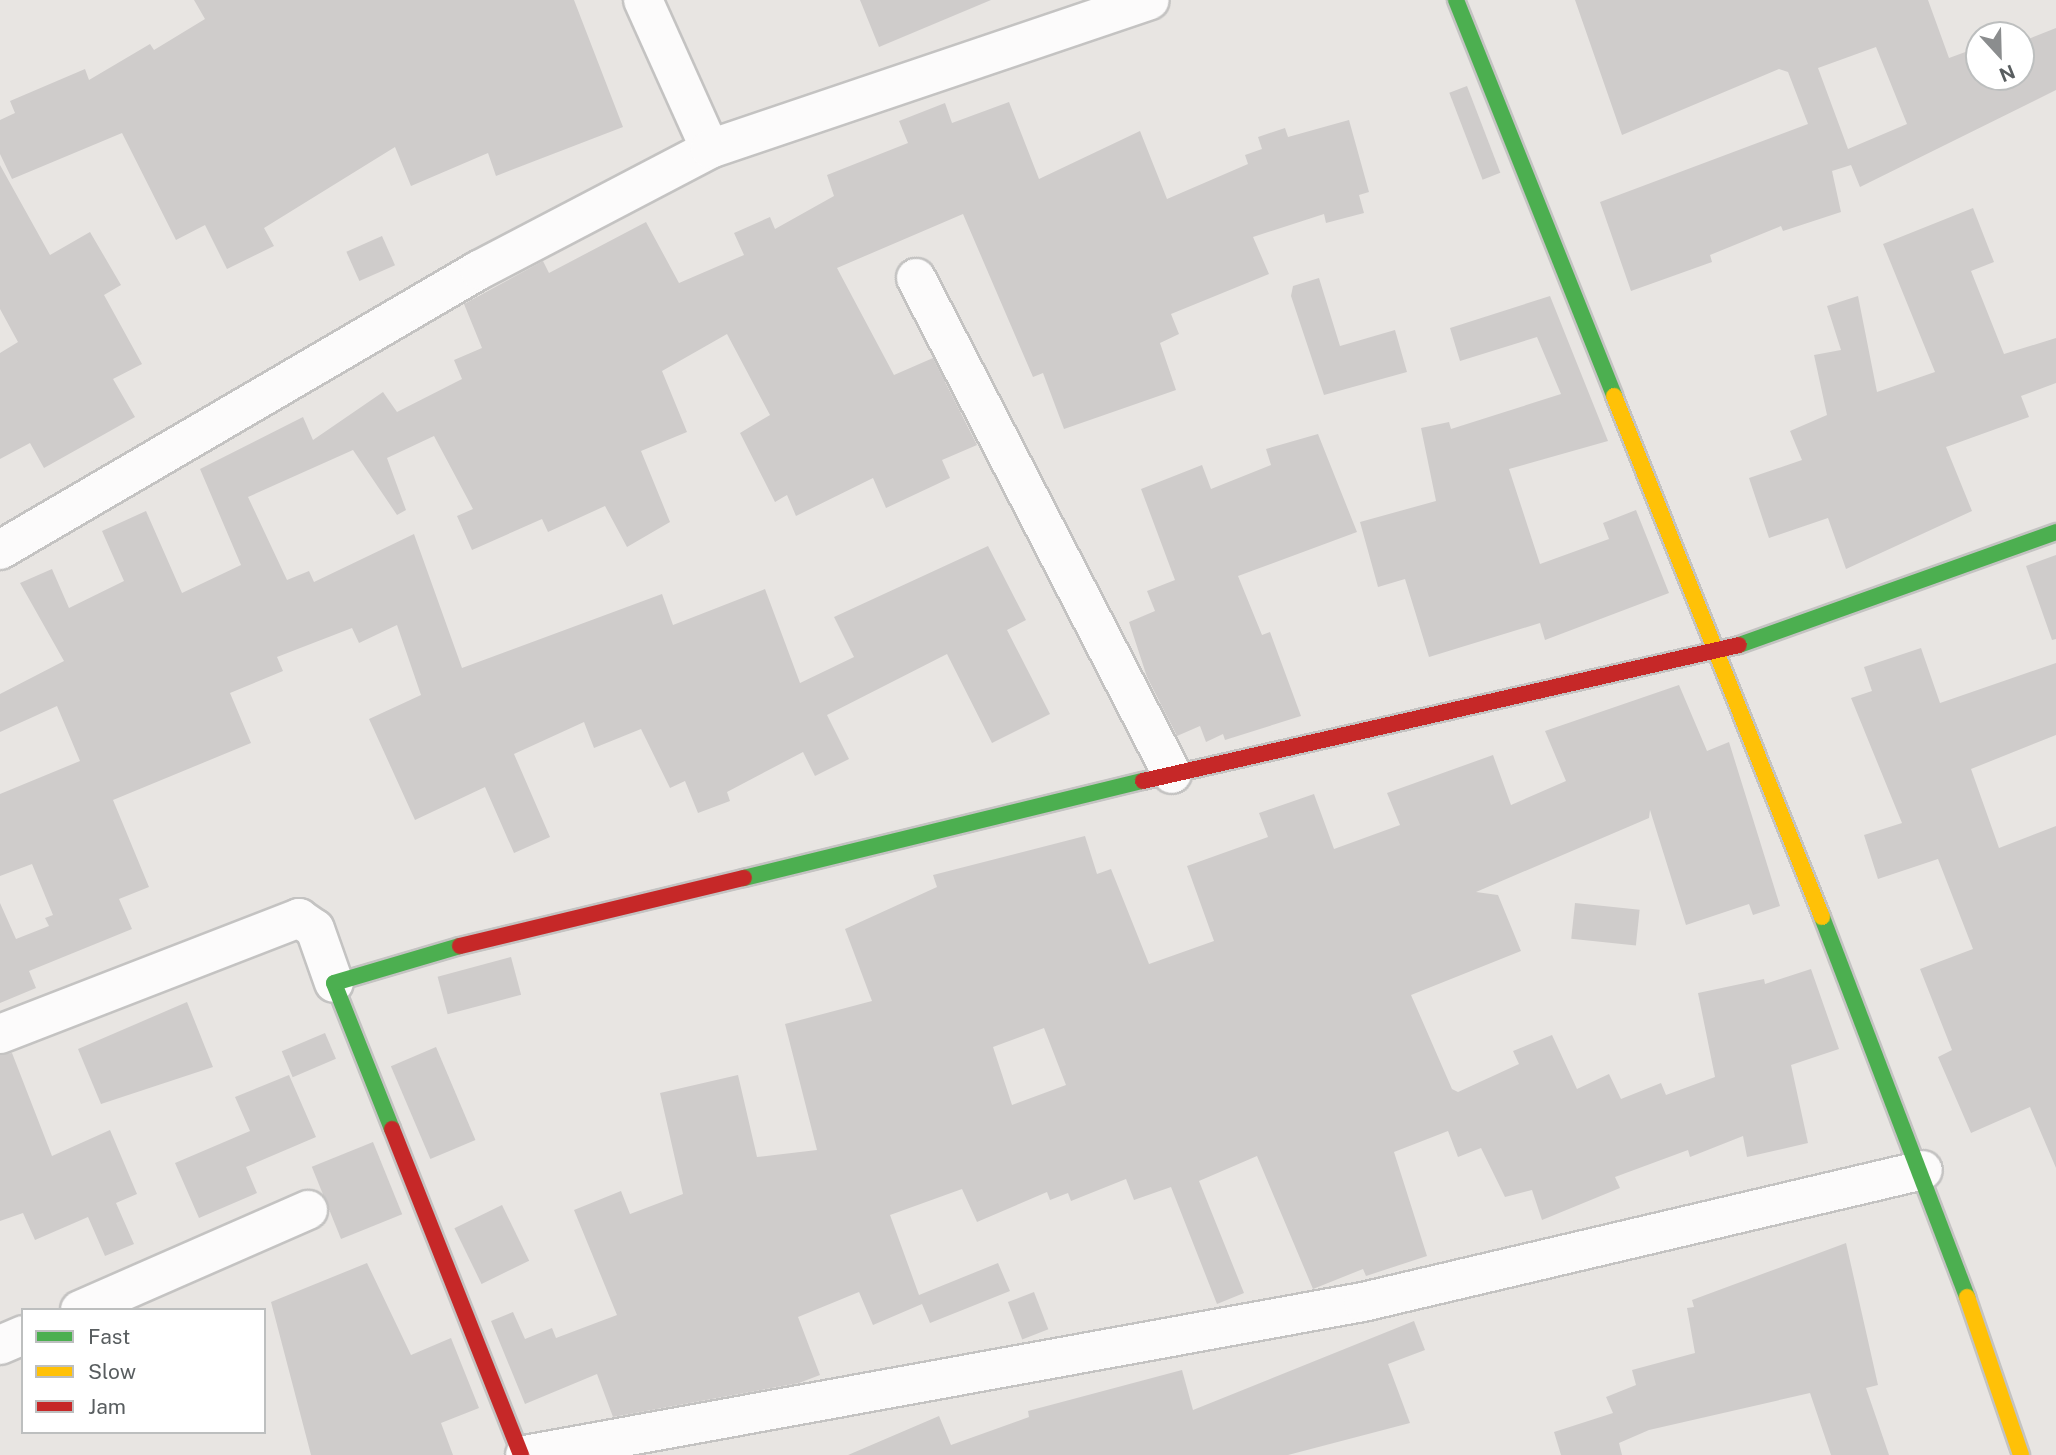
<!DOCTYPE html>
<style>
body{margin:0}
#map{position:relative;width:2056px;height:1455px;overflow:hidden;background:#e8e5e2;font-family:"Public Sans",sans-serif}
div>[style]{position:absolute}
.building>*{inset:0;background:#cfcccb;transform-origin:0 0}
.roads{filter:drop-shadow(2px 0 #c4c3c2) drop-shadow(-2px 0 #c4c3c2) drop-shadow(0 2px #c4c3c2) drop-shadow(0 -2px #c4c3c2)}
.street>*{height:38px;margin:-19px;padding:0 19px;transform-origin:19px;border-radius:19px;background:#fcfbfb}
.fast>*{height:16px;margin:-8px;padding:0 8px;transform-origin:8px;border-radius:8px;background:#4caf50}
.slow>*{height:16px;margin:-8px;padding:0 8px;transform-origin:8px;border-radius:8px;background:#ffc107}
.jam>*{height:16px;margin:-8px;padding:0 8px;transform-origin:8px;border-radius:8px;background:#c62828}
span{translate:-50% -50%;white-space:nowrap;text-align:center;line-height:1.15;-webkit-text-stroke:5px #fff;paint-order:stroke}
.legend{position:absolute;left:21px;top:1308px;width:245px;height:126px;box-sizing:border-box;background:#fff;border:2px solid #bdbfbf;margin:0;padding:9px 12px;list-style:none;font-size:21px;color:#595e60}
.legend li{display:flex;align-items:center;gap:14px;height:35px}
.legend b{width:35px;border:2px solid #bdbfbf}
.north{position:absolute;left:1965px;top:21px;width:70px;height:70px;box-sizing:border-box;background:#fff;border:2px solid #bdbfbf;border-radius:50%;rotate:158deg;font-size:19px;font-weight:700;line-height:28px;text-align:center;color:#595e60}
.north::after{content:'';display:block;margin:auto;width:24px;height:32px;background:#8b8d8e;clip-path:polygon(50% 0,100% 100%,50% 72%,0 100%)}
</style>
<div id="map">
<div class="building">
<div style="clip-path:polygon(194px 0,574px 0,623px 127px,496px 176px,488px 153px,411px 186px,395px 147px,264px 228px,274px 246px,227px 269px,205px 225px,176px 240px,122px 133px,12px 179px,0 154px,0 120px,15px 113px,10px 101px,85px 69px,89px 80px,150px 44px,154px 50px,205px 19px)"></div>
<div style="clip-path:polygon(860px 0,991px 0,879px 47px)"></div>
<div style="clip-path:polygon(evenodd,1575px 0,1928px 0,1949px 58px,1979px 47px,1979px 77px,2021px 77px,2021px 42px,2056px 28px,2056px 90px,1860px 187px,1851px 165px,1832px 171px,1841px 212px,1783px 231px,1781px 226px,1710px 255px,1712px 262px,1631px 291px,1600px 202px,1808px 124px,1788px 72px,1779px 69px,1622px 135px,1575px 0,1876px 47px,1907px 124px,1848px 149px,1818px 68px,1876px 47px)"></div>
<div style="left:1467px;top:86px;width:93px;height:19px;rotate:69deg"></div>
<div style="clip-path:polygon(1009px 102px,1039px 179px,1140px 131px,1167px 199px,1248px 164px,1245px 155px,1262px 149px,1258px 137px,1285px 128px,1288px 137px,1349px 120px,1369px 192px,1359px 195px,1364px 213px,1326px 223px,1324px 214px,1253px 237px,1269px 274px,1171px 314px,1179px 334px,1160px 343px,1176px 390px,1064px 429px,1043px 373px,1033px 377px,963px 214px,837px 268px,894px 375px,933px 358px,977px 445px,942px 460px,950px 478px,886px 508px,873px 478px,796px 516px,787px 495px,775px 502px,740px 433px,770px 415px,727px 334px,662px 371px,687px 432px,641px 451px,670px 522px,627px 547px,605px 506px,548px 532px,542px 519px,472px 550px,457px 516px,473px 509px,434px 436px,387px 458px,406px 510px,397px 515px,353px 450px,248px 497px,287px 580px,309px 571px,314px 582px,414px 534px,462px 668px,662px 594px,673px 625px,765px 589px,800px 683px,854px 657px,834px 617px,988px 546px,1026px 620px,1007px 630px,1050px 714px,992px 743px,947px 654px,827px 715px,849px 759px,815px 776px,803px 752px,727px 792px,730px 801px,698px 813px,685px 781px,670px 788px,641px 729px,594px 748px,584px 722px,514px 754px,550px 837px,514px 853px,485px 787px,415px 820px,369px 719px,421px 695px,397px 625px,359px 643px,352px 628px,277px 657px,283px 671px,230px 693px,251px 743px,113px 800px,149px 887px,119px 899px,132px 929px,29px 971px,36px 988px,0 1003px,0 903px,16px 939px,49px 926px,45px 918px,53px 915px,32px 864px,0 876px,0 794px,80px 761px,57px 706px,0 732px,0 694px,64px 661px,20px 583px,52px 569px,69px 608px,124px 581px,102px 531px,146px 511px,182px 593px,241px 565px,200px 469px,303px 417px,313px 440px,383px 392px,397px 412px,462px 379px,454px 360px,482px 348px,464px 304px,543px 261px,549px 273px,646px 222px,679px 283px,744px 255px,734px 233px,770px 217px,775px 229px,834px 196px,827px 175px,908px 143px,899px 121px,945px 103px,952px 123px)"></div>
<div style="clip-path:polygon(0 165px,50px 255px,90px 232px,121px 285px,104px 295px,142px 364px,113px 379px,135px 417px,44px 468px,30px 443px,0 459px,0 353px,18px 342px,0 309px)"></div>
<div style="clip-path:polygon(1973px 208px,1994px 262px,1971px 271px,2004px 354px,2056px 338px,2056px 383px,2021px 396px,2029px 417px,1946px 447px,1972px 511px,1846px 569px,1828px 518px,1769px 538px,1749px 478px,1802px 460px,1790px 431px,1827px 415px,1814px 355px,1841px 350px,1827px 306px,1858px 296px,1877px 392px,1935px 372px,1883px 244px)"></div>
<div style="left:382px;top:236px;width:32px;height:39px;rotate:66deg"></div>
<div style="clip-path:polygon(1319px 278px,1340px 346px,1395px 330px,1407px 372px,1324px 395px,1291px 296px,1293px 286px)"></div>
<div style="clip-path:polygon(1550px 296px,1608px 441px,1509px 469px,1540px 564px,1609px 539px,1603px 523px,1636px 510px,1669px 593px,1545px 640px,1540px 623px,1429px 657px,1405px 579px,1378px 587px,1360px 522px,1436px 501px,1421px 428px,1449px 422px,1451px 429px,1561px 394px,1537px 337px,1460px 361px,1450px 328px)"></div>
<div style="clip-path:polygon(1318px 434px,1357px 532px,1238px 576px,1262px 635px,1270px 632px,1301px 716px,1225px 740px,1223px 734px,1206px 742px,1200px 726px,1177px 736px,1147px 677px,1129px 622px,1155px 611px,1147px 591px,1175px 580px,1141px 489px,1202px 465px,1211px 489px,1271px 465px,1266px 449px)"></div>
<div style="clip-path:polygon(2056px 555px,2056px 639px,2052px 640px,2026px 566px)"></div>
<div style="clip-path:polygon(1921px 648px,1940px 703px,2056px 663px,2056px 735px,1971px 769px,1999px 848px,2056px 826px,2056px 1168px,2030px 1107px,1971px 1133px,1938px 1057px,1952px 1050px,1920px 969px,1973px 949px,1938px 859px,1878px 879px,1864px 835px,1902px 823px,1851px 698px,1872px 691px,1864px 667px)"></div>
<div style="clip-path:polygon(evenodd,1679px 685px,1707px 751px,1729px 742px,1780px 906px,1753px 915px,1749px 904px,1686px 925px,1650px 810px,1649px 818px,1476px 892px,1498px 895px,1521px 951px,1411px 995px,1452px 1089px,1458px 1092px,1519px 1064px,1513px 1051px,1552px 1035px,1577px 1089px,1609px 1074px,1621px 1099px,1661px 1083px,1666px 1095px,1715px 1077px,1698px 993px,1764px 979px,1765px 984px,1811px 969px,1839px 1049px,1791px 1065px,1808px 1143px,1747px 1157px,1743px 1136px,1690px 1157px,1688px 1150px,1615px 1177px,1620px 1188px,1542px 1220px,1532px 1190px,1505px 1197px,1481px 1148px,1458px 1157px,1448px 1131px,1394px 1152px,1427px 1256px,1366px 1276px,1363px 1269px,1313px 1289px,1257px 1156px,1199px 1181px,1244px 1293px,1217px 1304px,1171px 1187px,1134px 1200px,1126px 1179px,1071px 1201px,1068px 1193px,1050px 1200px,1047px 1192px,977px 1222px,962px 1189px,890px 1215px,919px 1295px,998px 1263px,1010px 1291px,930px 1323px,922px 1304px,873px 1325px,859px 1292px,798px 1317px,820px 1375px,799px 1383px,613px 1417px,597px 1374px,525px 1404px,491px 1321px,513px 1312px,525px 1339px,552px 1328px,556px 1338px,617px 1315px,574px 1210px,621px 1191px,630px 1214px,683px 1194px,660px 1093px,738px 1075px,757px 1157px,817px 1150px,785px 1024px,872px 1001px,845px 929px,937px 887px,933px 875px,1085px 836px,1097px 874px,1111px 869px,1149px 964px,1214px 941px,1187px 866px,1268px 837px,1259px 813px,1314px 794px,1334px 849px,1400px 825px,1387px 793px,1493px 755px,1511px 805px,1566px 781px,1545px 731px,1679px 685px,1044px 1028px,1066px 1085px,1012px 1105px,993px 1047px,1044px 1028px)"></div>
<div style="left:1575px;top:903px;width:65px;height:36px;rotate:6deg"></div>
<div style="left:511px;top:957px;width:39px;height:76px;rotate:75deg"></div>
<div style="clip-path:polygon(187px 1002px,213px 1067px,101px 1104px,78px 1049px)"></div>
<div style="left:325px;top:1033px;width:28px;height:47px;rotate:67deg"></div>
<div style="left:436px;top:1047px;width:101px;height:49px;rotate:67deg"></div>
<div style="clip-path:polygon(12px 1053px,52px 1156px,110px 1130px,137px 1194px,116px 1203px,134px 1244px,105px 1256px,88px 1217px,35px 1240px,23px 1213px,0 1221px,0 1055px)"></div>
<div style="clip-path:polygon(289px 1075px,316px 1137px,246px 1167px,257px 1193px,199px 1218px,175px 1163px,250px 1131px,235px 1097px)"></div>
<div style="left:373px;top:1142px;width:78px;height:66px;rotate:68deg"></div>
<div style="left:502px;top:1205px;width:62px;height:53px;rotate:64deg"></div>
<div style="clip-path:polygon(1846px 1243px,1878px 1385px,1866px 1388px,1889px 1455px,1831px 1455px,1810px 1393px,1649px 1430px,1619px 1443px,1622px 1455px,1561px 1455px,1554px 1432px,1613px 1413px,1606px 1397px,1636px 1385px,1632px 1370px,1695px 1353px,1687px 1308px,1694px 1307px,1692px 1300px)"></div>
<div style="clip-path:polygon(367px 1263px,411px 1355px,451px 1338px,479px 1408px,441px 1423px,453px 1455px,311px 1455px,271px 1302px)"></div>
<div style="left:1034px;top:1292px;width:40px;height:28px;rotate:69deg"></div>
<div style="clip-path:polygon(1414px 1321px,1425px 1350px,1388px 1364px,1410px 1423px,1288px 1455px,848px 1455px,939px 1416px,951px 1445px,1029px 1417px,1028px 1411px,1182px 1370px,1193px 1410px)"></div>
</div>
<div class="roads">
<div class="street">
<div style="left:643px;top:0;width:163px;rotate:65.8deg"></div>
<div style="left:916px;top:278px;width:558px;rotate:62.7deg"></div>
<div style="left:0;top:550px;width:555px;rotate:-30.31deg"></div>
<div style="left:479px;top:270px;width:261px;rotate:-27.6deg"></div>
<div style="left:710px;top:149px;width:464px;rotate:-18.7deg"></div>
<div style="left:0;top:1034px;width:321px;rotate:-21.2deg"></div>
<div style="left:299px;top:918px;width:19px;rotate:35deg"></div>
<div style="left:315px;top:929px;width:57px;rotate:70.6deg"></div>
<div style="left:80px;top:1310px;width:249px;rotate:-23.7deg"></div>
<div style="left:0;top:1345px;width:25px;rotate:-23deg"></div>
<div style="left:525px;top:1455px;width:852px;rotate:-10.35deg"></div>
<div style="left:1363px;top:1302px;width:575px;rotate:-13.26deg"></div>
</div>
<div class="fast">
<div style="left:1456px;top:0;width:426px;rotate:68.2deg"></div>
<div style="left:1739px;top:645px;width:337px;rotate:-19.6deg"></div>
<div style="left:744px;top:878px;width:411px;rotate:-13.7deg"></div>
<div style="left:1822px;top:917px;width:407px;rotate:69.1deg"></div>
<div style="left:392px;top:1129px;width:157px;rotate:-111.7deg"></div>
<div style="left:334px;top:983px;width:131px;rotate:-16.4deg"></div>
</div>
<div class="slow">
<div style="left:1614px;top:396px;width:561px;rotate:68.24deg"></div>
<div style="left:1967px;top:1297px;width:167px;rotate:71.1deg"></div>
</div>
<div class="jam">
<div style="left:1143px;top:781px;width:611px;rotate:-12.85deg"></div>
<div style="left:460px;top:946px;width:292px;rotate:-13.5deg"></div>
<div style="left:392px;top:1129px;width:351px;rotate:68.4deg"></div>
</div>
</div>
<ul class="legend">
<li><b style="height:9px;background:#4caf50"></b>Fast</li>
<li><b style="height:9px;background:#ffc107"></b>Slow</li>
<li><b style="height:9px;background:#c62828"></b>Jam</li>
</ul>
<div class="north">N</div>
</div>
